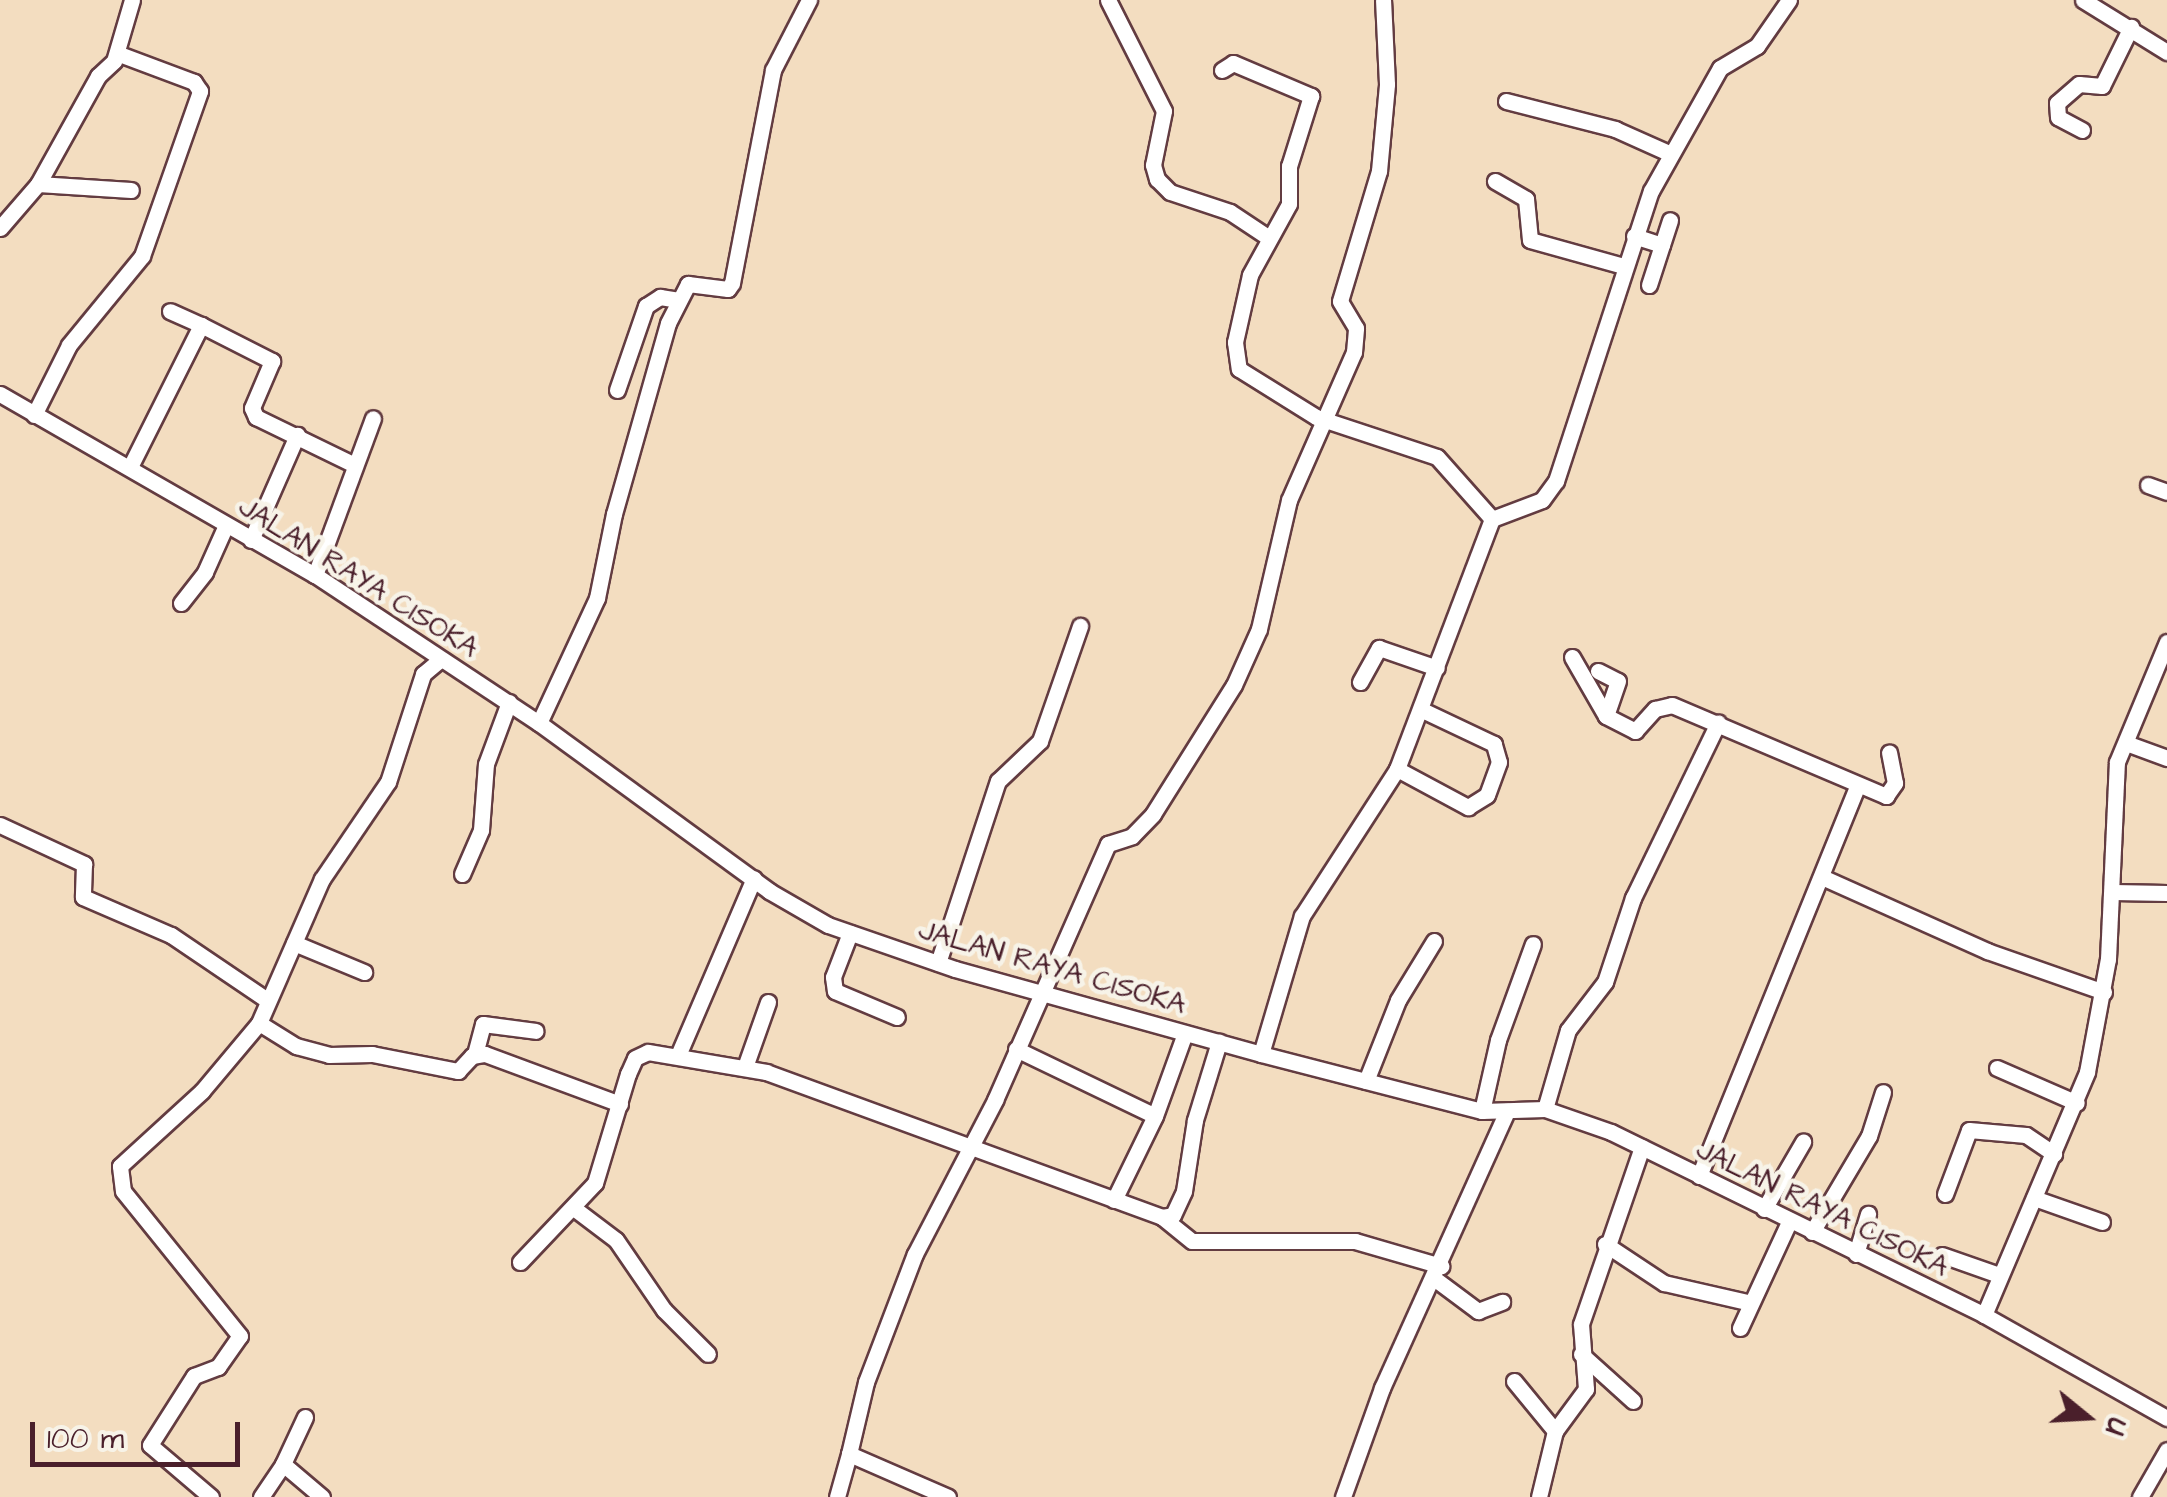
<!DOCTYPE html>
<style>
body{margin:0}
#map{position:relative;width:2167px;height:1497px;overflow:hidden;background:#f3ddc0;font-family:"Architects Daughter",sans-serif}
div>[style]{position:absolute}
.roads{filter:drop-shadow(2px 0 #633c41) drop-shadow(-2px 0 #633c41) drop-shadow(0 2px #633c41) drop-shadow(0 -2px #633c41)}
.minor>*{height:15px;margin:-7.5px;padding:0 7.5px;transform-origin:7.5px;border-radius:7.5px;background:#fff}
span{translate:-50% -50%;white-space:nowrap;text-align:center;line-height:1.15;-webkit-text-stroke:9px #f7f3e8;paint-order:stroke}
.street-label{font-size:28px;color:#4a1f2b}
.north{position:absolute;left:2037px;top:1367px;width:100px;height:100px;-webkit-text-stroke:8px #f7f3e8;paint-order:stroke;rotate:108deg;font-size:28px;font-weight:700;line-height:40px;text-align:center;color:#4a1f2b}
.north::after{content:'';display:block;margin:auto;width:35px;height:45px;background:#4a1f2b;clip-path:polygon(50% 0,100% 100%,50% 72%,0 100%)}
.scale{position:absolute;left:30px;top:1422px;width:210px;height:45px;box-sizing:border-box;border:5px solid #4a1f2b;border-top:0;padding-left:12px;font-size:30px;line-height:35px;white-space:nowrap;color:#4a1f2b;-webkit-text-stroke:8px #f7f3e8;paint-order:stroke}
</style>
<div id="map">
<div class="roads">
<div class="minor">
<div style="left:1108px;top:0;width:124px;rotate:63.2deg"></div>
<div style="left:1164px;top:111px;width:55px;rotate:101.5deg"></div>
<div style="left:1153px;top:165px;width:15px;rotate:74deg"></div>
<div style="left:1157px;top:179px;width:18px;rotate:45deg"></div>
<div style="left:1170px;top:192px;width:63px;rotate:18.4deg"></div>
<div style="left:1230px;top:212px;width:43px;rotate:33.7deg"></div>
<div style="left:2083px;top:0;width:99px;rotate:31.8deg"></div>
<div style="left:1222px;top:70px;width:13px;rotate:-32deg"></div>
<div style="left:1233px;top:63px;width:85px;rotate:22.9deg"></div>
<div style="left:1311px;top:96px;width:73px;rotate:107.4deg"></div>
<div style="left:1289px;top:166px;width:38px;rotate:90deg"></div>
<div style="left:1289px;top:204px;width:81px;rotate:118.8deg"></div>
<div style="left:1250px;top:275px;width:69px;rotate:102.6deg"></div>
<div style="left:1235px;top:342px;width:27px;rotate:82deg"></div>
<div style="left:1239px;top:369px;width:91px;rotate:31.9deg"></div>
<div style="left:1316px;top:417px;width:127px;rotate:18.3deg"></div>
<div style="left:1437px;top:457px;width:83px;rotate:48.4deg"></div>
<div style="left:1506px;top:101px;width:113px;rotate:14.4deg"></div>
<div style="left:1615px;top:129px;width:61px;rotate:24.1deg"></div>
<div style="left:2082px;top:130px;width:27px;rotate:-152deg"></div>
<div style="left:2058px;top:117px;width:14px;rotate:-94deg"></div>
<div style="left:2057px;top:103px;width:29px;rotate:-41deg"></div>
<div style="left:2079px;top:84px;width:23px;rotate:5deg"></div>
<div style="left:2102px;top:86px;width:66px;rotate:-63.8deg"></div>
<div style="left:1495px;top:181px;width:36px;rotate:30deg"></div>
<div style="left:1526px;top:199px;width:41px;rotate:84.4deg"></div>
<div style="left:1530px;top:240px;width:97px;rotate:15.6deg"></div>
<div style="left:38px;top:184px;width:124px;rotate:-60.9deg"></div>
<div style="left:98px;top:76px;width:22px;rotate:-43deg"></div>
<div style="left:114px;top:61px;width:64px;rotate:-73.6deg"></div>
<div style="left:0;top:228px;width:58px;rotate:-49.2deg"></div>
<div style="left:38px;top:184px;width:93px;rotate:3.7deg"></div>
<div style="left:1634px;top:236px;width:29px;rotate:18deg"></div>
<div style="left:1662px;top:245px;width:26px;rotate:-72deg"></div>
<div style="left:1649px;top:285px;width:42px;rotate:-72deg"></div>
<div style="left:201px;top:325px;width:80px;rotate:26.9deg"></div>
<div style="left:272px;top:361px;width:51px;rotate:113.1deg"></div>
<div style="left:252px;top:408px;width:10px;rotate:66deg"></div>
<div style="left:256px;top:417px;width:108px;rotate:25.9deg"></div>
<div style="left:617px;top:390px;width:89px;rotate:-71deg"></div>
<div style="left:646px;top:306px;width:17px;rotate:-33deg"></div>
<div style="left:660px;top:297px;width:19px;rotate:9deg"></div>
<div style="left:0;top:394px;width:363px;rotate:29.9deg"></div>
<div style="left:315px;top:575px;width:268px;rotate:33.5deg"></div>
<div style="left:539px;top:723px;width:285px;rotate:36.1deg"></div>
<div style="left:769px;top:891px;width:68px;rotate:30deg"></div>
<div style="left:828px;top:925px;width:134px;rotate:19.1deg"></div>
<div style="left:955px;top:969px;width:318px;rotate:15.5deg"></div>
<div style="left:1261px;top:1054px;width:228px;rotate:14.5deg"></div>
<div style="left:1482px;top:1111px;width:63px;rotate:-1.8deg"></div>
<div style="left:1545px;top:1109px;width:70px;rotate:19.2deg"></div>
<div style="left:1611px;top:1132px;width:415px;rotate:26.1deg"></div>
<div style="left:1984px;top:1315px;width:210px;rotate:29.4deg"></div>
<div style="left:34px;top:415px;width:78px;rotate:-63.4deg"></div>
<div style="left:69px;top:345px;width:115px;rotate:-50.6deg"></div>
<div style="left:142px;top:256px;width:175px;rotate:-70.6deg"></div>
<div style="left:200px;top:91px;width:11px;rotate:-124deg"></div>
<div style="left:194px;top:82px;width:82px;rotate:-159.4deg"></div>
<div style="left:130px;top:467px;width:159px;rotate:-63.4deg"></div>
<div style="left:201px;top:325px;width:34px;rotate:-156deg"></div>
<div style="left:2148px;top:485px;width:20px;rotate:20deg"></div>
<div style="left:251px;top:540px;width:115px;rotate:-66.3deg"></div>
<div style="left:315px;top:575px;width:167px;rotate:-69.7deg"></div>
<div style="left:181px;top:603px;width:39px;rotate:-52deg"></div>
<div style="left:205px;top:572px;width:51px;rotate:-65.9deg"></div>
<div style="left:1572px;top:657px;width:68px;rotate:60deg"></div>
<div style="left:1606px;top:716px;width:33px;rotate:27deg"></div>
<div style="left:1635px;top:731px;width:30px;rotate:-48deg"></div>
<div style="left:1655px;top:709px;width:17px;rotate:-13deg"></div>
<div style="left:1672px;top:705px;width:233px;rotate:23deg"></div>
<div style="left:1886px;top:796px;width:16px;rotate:-55deg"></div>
<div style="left:1895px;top:783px;width:31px;rotate:-101deg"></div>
<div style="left:1598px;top:671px;width:22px;rotate:27deg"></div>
<div style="left:1618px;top:681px;width:37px;rotate:109deg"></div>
<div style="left:1360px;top:682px;width:39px;rotate:-61deg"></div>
<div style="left:1379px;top:648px;width:61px;rotate:19deg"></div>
<div style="left:539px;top:723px;width:138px;rotate:-65.1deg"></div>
<div style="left:597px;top:598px;width:86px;rotate:-78.6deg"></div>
<div style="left:614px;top:514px;width:198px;rotate:-74.2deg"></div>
<div style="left:668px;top:323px;width:44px;rotate:-62.9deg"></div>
<div style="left:688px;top:284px;width:40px;rotate:7.1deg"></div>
<div style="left:728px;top:289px;width:7px;rotate:-56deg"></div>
<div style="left:732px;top:283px;width:217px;rotate:-79.1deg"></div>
<div style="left:773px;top:70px;width:79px;rotate:-62.8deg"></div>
<div style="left:2126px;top:743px;width:44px;rotate:20.1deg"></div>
<div style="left:1397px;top:769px;width:81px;rotate:28.2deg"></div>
<div style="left:1468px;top:807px;width:22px;rotate:-32deg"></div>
<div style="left:1487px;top:795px;width:35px;rotate:-70deg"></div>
<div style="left:1499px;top:762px;width:19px;rotate:-106deg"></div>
<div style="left:1494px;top:744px;width:80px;rotate:-154.7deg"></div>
<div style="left:0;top:825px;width:93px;rotate:24.9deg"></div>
<div style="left:84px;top:864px;width:33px;rotate:92deg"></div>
<div style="left:83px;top:897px;width:96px;rotate:23.4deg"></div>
<div style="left:171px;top:935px;width:116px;rotate:34.1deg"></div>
<div style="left:462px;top:874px;width:48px;rotate:-66.6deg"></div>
<div style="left:481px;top:830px;width:66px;rotate:-85.7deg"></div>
<div style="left:486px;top:764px;width:66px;rotate:-69.6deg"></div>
<div style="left:1824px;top:878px;width:179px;rotate:24.1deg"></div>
<div style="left:1987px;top:951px;width:124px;rotate:19.3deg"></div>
<div style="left:2113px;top:892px;width:54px;rotate:1.1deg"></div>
<div style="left:850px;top:933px;width:47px;rotate:111.1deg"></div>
<div style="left:833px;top:977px;width:14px;rotate:82deg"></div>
<div style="left:835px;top:991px;width:67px;rotate:22.8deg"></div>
<div style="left:294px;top:943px;width:76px;rotate:22.5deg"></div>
<div style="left:938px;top:963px;width:192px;rotate:-71.8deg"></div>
<div style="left:998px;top:781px;width:58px;rotate:-43.6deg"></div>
<div style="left:1040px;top:741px;width:122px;rotate:-70.8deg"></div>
<div style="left:259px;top:1023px;width:44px;rotate:31.9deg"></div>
<div style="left:296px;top:1046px;width:34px;rotate:15deg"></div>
<div style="left:329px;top:1055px;width:43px;rotate:-1.3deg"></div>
<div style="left:372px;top:1054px;width:88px;rotate:11.2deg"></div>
<div style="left:458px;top:1071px;width:21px;rotate:-47deg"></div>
<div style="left:472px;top:1056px;width:13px;rotate:-9deg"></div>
<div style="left:485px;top:1054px;width:144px;rotate:20.3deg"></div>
<div style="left:1016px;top:1049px;width:154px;rotate:25.7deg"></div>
<div style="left:679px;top:1053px;width:190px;rotate:-66.8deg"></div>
<div style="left:475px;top:1054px;width:31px;rotate:-75deg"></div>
<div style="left:483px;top:1024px;width:53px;rotate:7.5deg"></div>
<div style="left:1261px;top:1054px;width:144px;rotate:-73.5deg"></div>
<div style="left:1302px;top:916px;width:175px;rotate:-57.1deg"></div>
<div style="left:1397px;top:769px;width:267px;rotate:-69.2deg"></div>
<div style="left:1492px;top:519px;width:53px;rotate:-20.8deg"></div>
<div style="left:1542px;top:500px;width:24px;rotate:-54deg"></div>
<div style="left:1556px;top:481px;width:305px;rotate:-71.9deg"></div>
<div style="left:1651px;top:191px;width:141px;rotate:-60.7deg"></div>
<div style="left:1720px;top:68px;width:43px;rotate:-30.7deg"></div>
<div style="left:1757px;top:46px;width:56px;rotate:-55.2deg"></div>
<div style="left:745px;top:1067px;width:69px;rotate:-70.5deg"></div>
<div style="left:1997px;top:1068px;width:87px;rotate:23.6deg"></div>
<div style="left:1366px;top:1081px;width:87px;rotate:-68.4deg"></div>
<div style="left:1398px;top:1000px;width:69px;rotate:-58.6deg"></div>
<div style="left:1545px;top:1109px;width:82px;rotate:-73.8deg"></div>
<div style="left:1568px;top:1030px;width:61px;rotate:-52.4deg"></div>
<div style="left:1605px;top:982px;width:89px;rotate:-71.6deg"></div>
<div style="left:1633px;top:898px;width:195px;rotate:-64.1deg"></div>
<div style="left:1482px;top:1111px;width:73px;rotate:-77.3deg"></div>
<div style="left:1498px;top:1040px;width:102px;rotate:-70deg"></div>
<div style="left:1699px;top:1176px;width:421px;rotate:-67.9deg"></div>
<div style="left:1945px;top:1194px;width:68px;rotate:-69.4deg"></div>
<div style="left:1969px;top:1130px;width:57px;rotate:5deg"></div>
<div style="left:2026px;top:1135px;width:34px;rotate:34deg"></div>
<div style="left:2034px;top:1198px;width:72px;rotate:19.4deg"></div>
<div style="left:1114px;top:1200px;width:93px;rotate:-64deg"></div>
<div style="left:1155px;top:1116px;width:88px;rotate:-70.1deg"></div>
<div style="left:575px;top:1209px;width:51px;rotate:37.1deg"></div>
<div style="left:616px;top:1240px;width:85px;rotate:55.6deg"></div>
<div style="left:664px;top:1310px;width:62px;rotate:45deg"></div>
<div style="left:1764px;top:1209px;width:78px;rotate:-59.8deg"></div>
<div style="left:1162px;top:1217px;width:38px;rotate:39deg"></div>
<div style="left:1192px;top:1241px;width:163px"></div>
<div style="left:1355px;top:1241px;width:90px;rotate:16.2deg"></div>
<div style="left:1812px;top:1232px;width:112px;rotate:-59.3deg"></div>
<div style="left:1869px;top:1136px;width:46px;rotate:-72.3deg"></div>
<div style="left:1605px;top:1244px;width:71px;rotate:33.5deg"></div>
<div style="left:1664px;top:1283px;width:89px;rotate:12.9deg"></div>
<div style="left:1856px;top:1254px;width:42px;rotate:-73.3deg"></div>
<div style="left:1942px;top:1255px;width:60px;rotate:19.3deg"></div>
<div style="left:520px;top:1262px;width:109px;rotate:-46.5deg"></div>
<div style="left:595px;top:1183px;width:114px;rotate:-73.2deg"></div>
<div style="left:628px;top:1074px;width:17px;rotate:-66deg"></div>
<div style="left:635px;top:1058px;width:14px;rotate:-25deg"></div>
<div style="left:648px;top:1052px;width:120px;rotate:9.6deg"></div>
<div style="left:766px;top:1072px;width:422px;rotate:20.1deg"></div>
<div style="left:1162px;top:1217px;width:11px;rotate:-10deg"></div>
<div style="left:1173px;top:1215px;width:26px;rotate:-65deg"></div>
<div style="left:1184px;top:1191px;width:72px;rotate:-81.2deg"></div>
<div style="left:1195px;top:1120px;width:82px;rotate:-72.9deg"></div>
<div style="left:1435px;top:1279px;width:54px;rotate:36.7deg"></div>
<div style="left:1478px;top:1311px;width:26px;rotate:-21deg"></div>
<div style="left:1984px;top:1315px;width:264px;rotate:-67deg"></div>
<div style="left:2087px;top:1072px;width:115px;rotate:-79.5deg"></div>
<div style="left:2108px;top:959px;width:197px;rotate:-87.4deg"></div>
<div style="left:2117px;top:762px;width:130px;rotate:-67.4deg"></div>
<div style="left:1740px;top:1328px;width:117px;rotate:-65.2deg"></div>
<div style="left:1581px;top:1354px;width:70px;rotate:42.1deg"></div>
<div style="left:1514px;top:1381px;width:65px;rotate:50.6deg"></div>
<div style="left:305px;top:1417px;width:52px;rotate:115.1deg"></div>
<div style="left:283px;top:1464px;width:51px;rotate:40.2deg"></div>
<div style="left:211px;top:1497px;width:80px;rotate:-139.6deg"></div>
<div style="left:150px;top:1445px;width:82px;rotate:-57.5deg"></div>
<div style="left:194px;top:1376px;width:26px;rotate:-21deg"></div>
<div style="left:218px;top:1367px;width:38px;rotate:-55deg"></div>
<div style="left:240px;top:1336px;width:186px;rotate:-128.9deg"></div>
<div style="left:123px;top:1191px;width:25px;rotate:-97deg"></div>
<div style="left:120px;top:1166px;width:111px;rotate:-42.4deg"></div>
<div style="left:202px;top:1091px;width:89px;rotate:-50deg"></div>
<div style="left:259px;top:1023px;width:157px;rotate:-66.4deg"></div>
<div style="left:322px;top:879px;width:117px;rotate:-55.8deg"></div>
<div style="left:388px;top:782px;width:114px;rotate:-72deg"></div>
<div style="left:423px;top:674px;width:23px;rotate:-40deg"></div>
<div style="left:261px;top:1497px;width:40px;rotate:-56deg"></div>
<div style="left:837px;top:1497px;width:45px;rotate:-74.4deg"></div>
<div style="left:948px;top:1497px;width:108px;rotate:-156.5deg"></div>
<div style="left:849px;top:1454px;width:74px;rotate:-76.7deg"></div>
<div style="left:866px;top:1382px;width:137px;rotate:-69.1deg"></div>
<div style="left:915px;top:1254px;width:174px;rotate:-62.5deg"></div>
<div style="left:995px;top:1100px;width:280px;rotate:-66.2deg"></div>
<div style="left:1108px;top:844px;width:25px;rotate:-18deg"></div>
<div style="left:1132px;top:836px;width:30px;rotate:-46deg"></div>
<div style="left:1153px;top:814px;width:152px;rotate:-57.9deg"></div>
<div style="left:1234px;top:685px;width:61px;rotate:-65.9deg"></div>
<div style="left:1259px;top:629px;width:132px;rotate:-76.9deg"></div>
<div style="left:1289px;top:500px;width:162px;rotate:-66.3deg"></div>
<div style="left:1354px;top:352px;width:24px;rotate:-85deg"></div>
<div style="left:1356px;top:328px;width:31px;rotate:-121deg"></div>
<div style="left:1340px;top:301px;width:136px;rotate:-73.3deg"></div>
<div style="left:1379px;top:171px;width:87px;rotate:-84.7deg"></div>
<div style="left:1387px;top:84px;width:84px;rotate:-92.7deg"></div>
<div style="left:1343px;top:1497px;width:116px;rotate:-70.3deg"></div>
<div style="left:1382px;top:1388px;width:304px;rotate:-65.7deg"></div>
<div style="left:1539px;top:1497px;width:68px;rotate:-76.4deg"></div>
<div style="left:1555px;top:1431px;width:52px;rotate:-53.6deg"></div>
<div style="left:1586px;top:1389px;width:65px;rotate:-94.4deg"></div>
<div style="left:1581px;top:1324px;width:187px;rotate:-71deg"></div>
<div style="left:2140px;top:1497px;width:54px;rotate:-60.1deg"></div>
</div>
</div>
<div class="street-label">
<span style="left:358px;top:578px;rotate:32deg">JALAN RAYA CISOKA</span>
<span style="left:1052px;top:968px;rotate:16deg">JALAN RAYA CISOKA</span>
<span style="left:1822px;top:1209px;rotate:26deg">JALAN RAYA CISOKA</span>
</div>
<div class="north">U</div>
<div class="scale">100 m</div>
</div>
